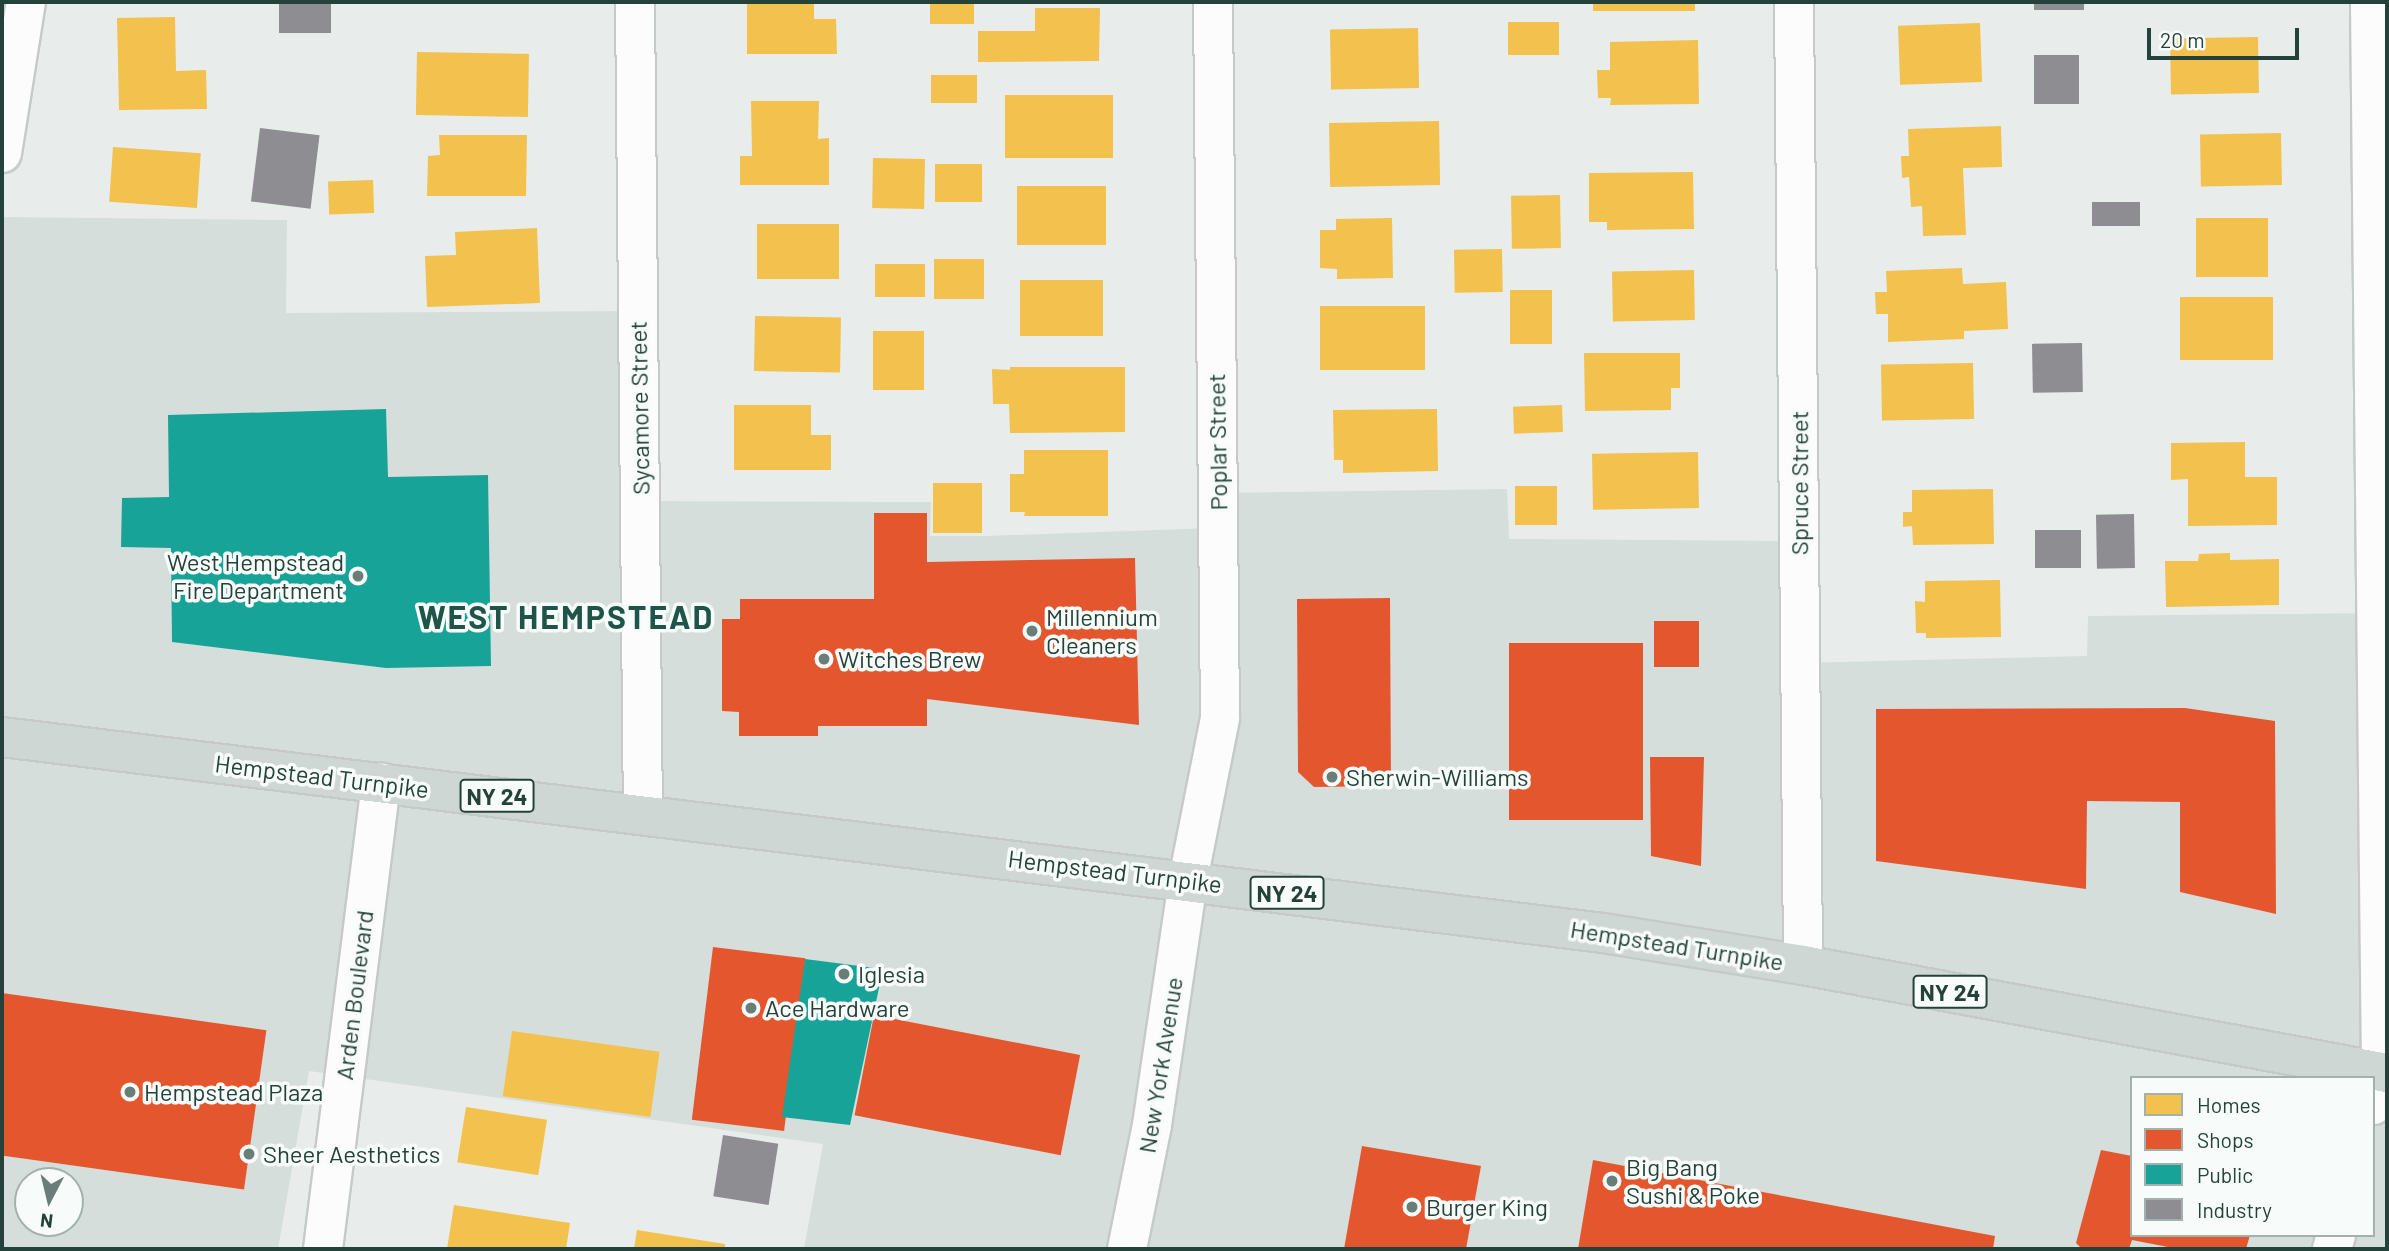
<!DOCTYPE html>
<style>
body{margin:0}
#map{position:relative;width:2389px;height:1251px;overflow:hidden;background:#e8edeb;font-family:Barlow,sans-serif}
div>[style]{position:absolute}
.built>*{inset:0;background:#d6dedb}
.homes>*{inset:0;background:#f2c14e;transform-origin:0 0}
.shops>*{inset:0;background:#e4572e;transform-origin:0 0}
.public>*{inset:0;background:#17a398}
.industry>*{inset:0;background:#8d8d92;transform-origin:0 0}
.roads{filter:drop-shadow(2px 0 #c5cac8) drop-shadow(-2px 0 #c5cac8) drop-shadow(0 2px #c5cac8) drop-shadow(0 -2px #c5cac8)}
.minor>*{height:38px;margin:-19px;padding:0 19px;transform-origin:19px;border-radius:19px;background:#fcfcfc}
.primary>*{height:38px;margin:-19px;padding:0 19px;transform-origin:19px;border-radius:19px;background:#cfd7d5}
.dots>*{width:19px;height:19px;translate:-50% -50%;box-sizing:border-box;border:4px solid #f7fbf9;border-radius:50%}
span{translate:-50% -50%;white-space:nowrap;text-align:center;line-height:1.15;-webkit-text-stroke:7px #f7fbf9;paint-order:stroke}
.shield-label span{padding:2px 5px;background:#f7fbf9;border:2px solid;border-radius:5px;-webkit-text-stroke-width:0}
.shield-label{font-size:23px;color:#24423a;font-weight:700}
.street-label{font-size:24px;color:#24423a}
.poi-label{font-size:24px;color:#24423a}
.right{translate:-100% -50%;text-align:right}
.left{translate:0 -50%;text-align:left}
.district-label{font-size:32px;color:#1f5548;font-weight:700;letter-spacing:2px}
.frame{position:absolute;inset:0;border:4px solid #24423a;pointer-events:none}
.legend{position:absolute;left:2130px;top:1076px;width:245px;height:161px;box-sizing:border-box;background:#f7fbf9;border:2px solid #a3b1ad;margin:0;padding:9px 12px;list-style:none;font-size:21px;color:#24423a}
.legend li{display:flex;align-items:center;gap:14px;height:35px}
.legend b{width:35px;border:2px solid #a3b1ad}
.north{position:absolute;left:14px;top:1167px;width:70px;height:70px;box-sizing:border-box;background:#f7fbf9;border:2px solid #a3b1ad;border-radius:50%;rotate:187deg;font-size:19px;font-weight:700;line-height:28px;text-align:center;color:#24423a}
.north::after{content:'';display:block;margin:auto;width:24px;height:32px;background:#697e78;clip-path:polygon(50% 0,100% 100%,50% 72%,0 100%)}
.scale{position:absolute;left:2147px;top:28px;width:152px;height:32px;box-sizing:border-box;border:4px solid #24423a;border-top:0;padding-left:9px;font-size:21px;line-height:24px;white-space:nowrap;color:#24423a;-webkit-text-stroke:5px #f7fbf9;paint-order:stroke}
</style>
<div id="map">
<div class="built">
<div style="clip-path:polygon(evenodd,2px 217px,287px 220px,286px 313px,634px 311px,632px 501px,931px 502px,930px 536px,984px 536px,1212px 528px,1212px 493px,1507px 489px,1509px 539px,1795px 541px,1798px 663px,2087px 656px,2088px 616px,2370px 613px,2387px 756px,2387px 1249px,804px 1249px,823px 1144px,309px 1071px,278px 1249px,2px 1249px,2px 217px,2132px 1078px,2373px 1078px,2373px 1235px,2132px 1235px,2132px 1078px,2px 217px,28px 1181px,70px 1181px,70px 1223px,28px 1223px,28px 1181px)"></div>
</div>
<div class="homes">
<div style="clip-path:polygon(747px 2px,814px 2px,814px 19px,836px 19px,837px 54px,747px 54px)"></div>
<div style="left:930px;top:2px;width:44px;height:22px"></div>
<div style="left:1593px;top:2px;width:102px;height:9px"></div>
<div style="clip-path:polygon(1035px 8px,1100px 8px,1099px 61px,978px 62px,978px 31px,1035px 31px)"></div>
<div style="clip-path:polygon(175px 17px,176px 71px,206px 70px,207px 109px,119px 110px,117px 18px)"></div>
<div style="left:1508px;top:22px;width:51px;height:33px"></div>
<div style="left:1980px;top:23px;width:59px;height:82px;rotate:88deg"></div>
<div style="left:1418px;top:28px;width:60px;height:88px;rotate:89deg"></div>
<div style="left:2258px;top:37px;width:56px;height:88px;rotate:89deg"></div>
<div style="clip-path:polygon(1698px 40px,1699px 104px,1610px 105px,1611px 98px,1598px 98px,1597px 70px,1610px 70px,1610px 42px)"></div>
<div style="left:417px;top:52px;width:112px;height:63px;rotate:1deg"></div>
<div style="left:931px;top:75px;width:46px;height:28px"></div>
<div style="left:1005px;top:95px;width:108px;height:63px"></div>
<div style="clip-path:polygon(751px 101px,819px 101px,818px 139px,829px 138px,829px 185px,740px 185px,740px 156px,752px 156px)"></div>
<div style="left:1439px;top:121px;width:64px;height:110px;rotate:89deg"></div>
<div style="clip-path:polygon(2001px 126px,2002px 167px,1963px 168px,1966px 235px,1923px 236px,1922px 206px,1911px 207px,1909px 177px,1902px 178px,1901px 156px,1909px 156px,1908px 129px)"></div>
<div style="left:2281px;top:133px;width:52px;height:81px;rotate:89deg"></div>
<div style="clip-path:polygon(439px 135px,527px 135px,526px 196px,427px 196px,428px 156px,440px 155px)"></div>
<div style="left:113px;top:147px;width:88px;height:55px;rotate:4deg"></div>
<div style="left:873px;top:158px;width:52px;height:50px;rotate:1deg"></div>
<div style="left:935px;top:164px;width:47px;height:38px"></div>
<div style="clip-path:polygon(1693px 172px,1694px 229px,1607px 230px,1607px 222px,1589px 222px,1589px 173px)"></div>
<div style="left:373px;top:180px;width:33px;height:45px;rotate:88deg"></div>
<div style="left:1017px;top:186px;width:89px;height:59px"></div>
<div style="left:1560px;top:195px;width:53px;height:49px;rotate:89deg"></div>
<div style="clip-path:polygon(1392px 218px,1393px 278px,1337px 279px,1337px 269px,1320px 268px,1320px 230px,1336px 230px,1336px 219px)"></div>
<div style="left:2268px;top:218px;width:59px;height:72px;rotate:90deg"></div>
<div style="left:757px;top:224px;width:82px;height:55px"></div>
<div style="clip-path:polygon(537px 228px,540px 303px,427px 307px,425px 256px,456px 255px,455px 232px)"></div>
<div style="left:1502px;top:249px;width:43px;height:48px;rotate:89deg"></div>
<div style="left:934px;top:259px;width:50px;height:40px"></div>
<div style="left:875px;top:264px;width:50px;height:33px"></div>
<div style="clip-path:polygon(1962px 268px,1963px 284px,2006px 282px,2008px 329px,1964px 331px,1964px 339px,1888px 342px,1888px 314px,1876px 314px,1875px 292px,1887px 292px,1886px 271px)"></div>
<div style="left:1694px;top:270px;width:50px;height:82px;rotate:89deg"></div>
<div style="left:1020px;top:280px;width:83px;height:56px"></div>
<div style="left:1510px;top:290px;width:42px;height:54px"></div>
<div style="left:2273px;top:297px;width:63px;height:93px;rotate:90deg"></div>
<div style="left:1425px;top:306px;width:64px;height:105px;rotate:90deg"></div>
<div style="left:755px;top:316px;width:86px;height:55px;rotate:1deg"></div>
<div style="left:873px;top:331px;width:51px;height:59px"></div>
<div style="clip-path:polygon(1584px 353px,1680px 353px,1680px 388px,1671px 388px,1671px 410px,1585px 411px)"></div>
<div style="left:1973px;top:363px;width:56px;height:92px;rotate:89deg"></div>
<div style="clip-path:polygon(1010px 367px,1125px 367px,1125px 432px,1010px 433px,1009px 404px,993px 404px,992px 369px,1010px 370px)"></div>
<div style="clip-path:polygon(734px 405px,811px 405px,811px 435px,831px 435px,831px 470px,734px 470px)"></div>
<div style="left:1562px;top:405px;width:27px;height:49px;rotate:88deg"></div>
<div style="clip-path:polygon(1437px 409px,1438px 471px,1343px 473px,1343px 460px,1334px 460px,1333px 410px)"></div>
<div style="clip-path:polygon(2245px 442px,2245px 477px,2277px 477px,2277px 525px,2188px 526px,2188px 479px,2171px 480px,2171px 443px)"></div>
<div style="clip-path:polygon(1024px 450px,1108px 450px,1108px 516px,1024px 516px,1025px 512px,1010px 512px,1010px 474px,1024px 474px)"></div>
<div style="left:1698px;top:452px;width:56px;height:106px;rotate:89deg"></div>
<div style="left:933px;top:483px;width:49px;height:50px"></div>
<div style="left:1515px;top:486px;width:42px;height:39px"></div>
<div style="clip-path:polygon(1993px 489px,1994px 544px,1913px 545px,1912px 526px,1903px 527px,1903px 512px,1912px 512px,1912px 490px)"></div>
<div style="clip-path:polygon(2230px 553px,2230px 560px,2279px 559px,2279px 605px,2166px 607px,2165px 561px,2198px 561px,2199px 554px)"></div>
<div style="clip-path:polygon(2000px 580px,2001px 637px,1926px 638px,1926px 633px,1916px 633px,1915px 601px,1925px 602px,1925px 581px)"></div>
<div style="left:512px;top:1031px;width:149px;height:66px;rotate:8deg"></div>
<div style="left:466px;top:1107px;width:82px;height:56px;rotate:9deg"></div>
<div style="clip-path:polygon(454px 1205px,570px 1223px,566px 1249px,447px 1249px)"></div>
<div style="clip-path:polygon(637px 1230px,725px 1244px,725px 1249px,634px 1249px)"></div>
</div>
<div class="shops">
<div style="clip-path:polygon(874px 513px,927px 513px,927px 562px,1135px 558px,1139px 725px,927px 699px,927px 726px,818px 726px,818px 736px,739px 736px,739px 712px,722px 711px,722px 619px,740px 619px,740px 599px,874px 599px)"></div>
<div style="clip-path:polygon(1390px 598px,1391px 786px,1314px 787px,1298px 772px,1297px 599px)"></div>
<div style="left:1654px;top:621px;width:45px;height:46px"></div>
<div style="left:1509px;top:643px;width:134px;height:177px"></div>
<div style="clip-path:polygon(2185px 708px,2275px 721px,2276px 914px,2180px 892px,2180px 802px,2087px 801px,2086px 889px,1876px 861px,1876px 709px)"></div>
<div style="clip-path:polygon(1650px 757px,1704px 757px,1701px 866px,1651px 856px)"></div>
<div style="left:713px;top:947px;width:93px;height:174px;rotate:7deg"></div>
<div style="left:2px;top:993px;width:267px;height:161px;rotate:8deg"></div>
<div style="left:874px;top:1015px;width:210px;height:102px;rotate:11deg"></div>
<div style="clip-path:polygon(1362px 1146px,1481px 1166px,1466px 1249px,1344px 1249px)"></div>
<div style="clip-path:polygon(2101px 1150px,2132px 1156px,2132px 1235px,2250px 1235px,2246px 1249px,2178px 1249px,2132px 1240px,2129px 1249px,2082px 1249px,2076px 1243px)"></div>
<div style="clip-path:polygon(1593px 1160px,1995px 1236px,1993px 1249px,1578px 1249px)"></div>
</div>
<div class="public">
<div style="clip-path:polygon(386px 409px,388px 477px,488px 475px,491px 666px,386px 668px,172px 642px,171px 548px,121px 547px,122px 498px,169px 497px,168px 415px)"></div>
<div style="clip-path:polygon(805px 959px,883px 969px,850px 1125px,782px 1117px)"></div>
</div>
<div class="industry">
<div style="left:279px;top:2px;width:52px;height:31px"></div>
<div style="left:2034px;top:2px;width:50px;height:8px"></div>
<div style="left:2034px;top:55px;width:45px;height:49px"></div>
<div style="left:260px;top:128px;width:60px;height:74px;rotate:7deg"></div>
<div style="left:2092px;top:202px;width:48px;height:24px"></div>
<div style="left:2082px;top:343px;width:49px;height:50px;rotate:89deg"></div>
<div style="left:2134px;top:514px;width:54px;height:38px;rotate:89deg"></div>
<div style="left:2035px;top:530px;width:46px;height:38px"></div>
<div style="left:723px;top:1135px;width:56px;height:62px;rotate:9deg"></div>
</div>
<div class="roads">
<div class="minor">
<div style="left:635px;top:2px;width:813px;rotate:89.44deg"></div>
<div style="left:1794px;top:2px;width:963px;rotate:89.46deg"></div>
<div style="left:2370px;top:2px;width:1069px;rotate:89.41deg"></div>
<div style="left:2381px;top:1071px;width:35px;rotate:103deg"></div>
<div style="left:2px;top:153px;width:153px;rotate:-81deg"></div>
<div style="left:323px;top:1249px;width:470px;rotate:-82.9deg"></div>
<div style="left:1127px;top:1249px;width:126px;rotate:-78.6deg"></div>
<div style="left:1152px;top:1125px;width:248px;rotate:-81.6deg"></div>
<div style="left:1188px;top:880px;width:165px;rotate:-78.8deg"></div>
<div style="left:1220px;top:718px;width:716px;rotate:-90.56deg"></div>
<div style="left:2332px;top:1249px;width:15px;rotate:-74deg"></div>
</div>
<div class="primary">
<div style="left:2px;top:737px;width:1613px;rotate:6.98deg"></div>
<div style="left:1603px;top:933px;width:203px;rotate:9.1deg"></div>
<div style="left:1803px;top:965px;width:594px;rotate:10.48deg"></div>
</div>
</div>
<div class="dots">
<div style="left:358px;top:576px;background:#697e78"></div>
<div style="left:1032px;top:631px;background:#697e78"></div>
<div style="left:824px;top:659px;background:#697e78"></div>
<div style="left:1332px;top:777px;background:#697e78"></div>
<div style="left:844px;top:974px;background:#697e78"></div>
<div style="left:751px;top:1008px;background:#697e78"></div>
<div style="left:130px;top:1092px;background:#697e78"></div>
<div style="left:249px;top:1154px;background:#697e78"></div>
<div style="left:1612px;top:1181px;background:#697e78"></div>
<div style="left:1412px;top:1207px;background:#697e78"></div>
</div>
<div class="shield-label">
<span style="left:497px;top:796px">NY 24</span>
<span style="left:1287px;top:893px">NY 24</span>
<span style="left:1950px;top:992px">NY 24</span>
</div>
<div class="street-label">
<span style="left:639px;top:408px;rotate:-91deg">Sycamore Street</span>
<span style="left:1217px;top:442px;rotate:-91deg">Poplar Street</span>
<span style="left:1799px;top:483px;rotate:-90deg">Spruce Street</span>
<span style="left:322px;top:776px;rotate:7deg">Hempstead Turnpike</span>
<span style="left:1115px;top:871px;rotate:7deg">Hempstead Turnpike</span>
<span style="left:1677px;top:945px;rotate:9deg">Hempstead Turnpike</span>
<span style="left:354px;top:995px;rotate:-83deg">Arden Boulevard</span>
<span style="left:1160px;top:1065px;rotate:-81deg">New York Avenue</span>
</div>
<div class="poi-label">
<span class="right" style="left:344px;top:576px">West Hempstead<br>Fire Department</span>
<span class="left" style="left:1046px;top:631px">Millennium<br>Cleaners</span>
<span class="left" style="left:838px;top:659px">Witches Brew</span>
<span class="left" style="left:1346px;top:777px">Sherwin-Williams</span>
<span class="left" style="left:858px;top:974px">Iglesia</span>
<span class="left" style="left:765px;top:1008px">Ace Hardware</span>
<span class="left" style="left:144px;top:1092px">Hempstead Plaza</span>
<span class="left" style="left:263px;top:1154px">Sheer Aesthetics</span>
<span class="left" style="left:1626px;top:1181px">Big Bang<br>Sushi &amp; Poke</span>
<span class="left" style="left:1426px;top:1207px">Burger King</span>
</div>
<div class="district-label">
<span style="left:566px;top:616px">WEST HEMPSTEAD</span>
</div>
<div class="frame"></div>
<ul class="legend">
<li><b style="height:19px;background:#f2c14e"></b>Homes</li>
<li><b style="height:19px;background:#e4572e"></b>Shops</li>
<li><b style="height:19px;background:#17a398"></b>Public</li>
<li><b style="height:19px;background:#8d8d92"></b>Industry</li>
</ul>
<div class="north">N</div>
<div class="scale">20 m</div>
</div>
